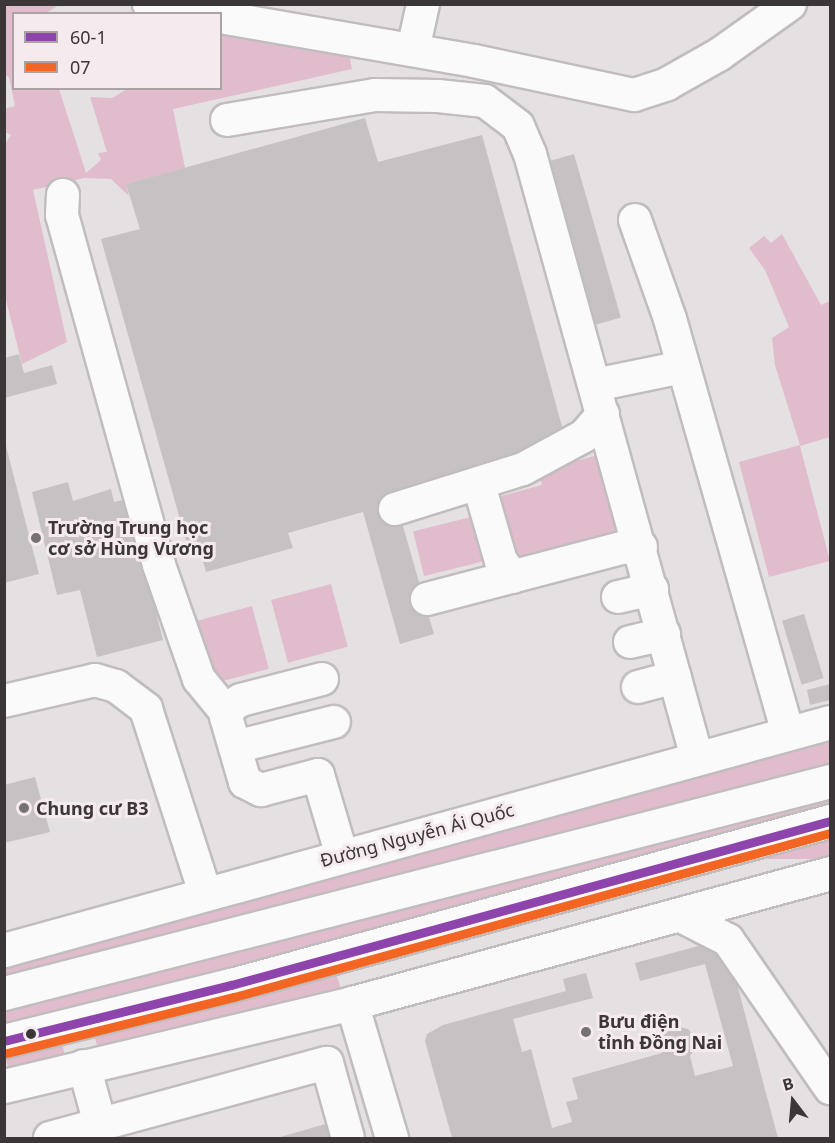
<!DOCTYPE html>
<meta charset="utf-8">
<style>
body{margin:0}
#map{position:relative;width:835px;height:1143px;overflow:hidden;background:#e5e0e2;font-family:"Noto Sans",sans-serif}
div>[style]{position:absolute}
.green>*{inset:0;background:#e1bccd;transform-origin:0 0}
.building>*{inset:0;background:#c6c2c3;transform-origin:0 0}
.roads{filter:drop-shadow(2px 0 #c1bdbf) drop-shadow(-2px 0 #c1bdbf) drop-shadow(0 2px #c1bdbf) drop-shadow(0 -2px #c1bdbf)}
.minor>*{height:32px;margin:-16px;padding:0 16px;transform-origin:16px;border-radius:16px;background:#fbfafb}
.major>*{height:33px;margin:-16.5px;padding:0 16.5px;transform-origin:16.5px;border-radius:16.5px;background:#fbfafb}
.bus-1>*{height:9px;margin:-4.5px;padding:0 4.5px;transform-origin:4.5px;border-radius:4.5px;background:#8e44ad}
.bus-2>*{height:9px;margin:-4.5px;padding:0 4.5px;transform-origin:4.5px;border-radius:4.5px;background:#f26522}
.dots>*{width:16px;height:16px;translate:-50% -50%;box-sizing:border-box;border:3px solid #f5eaee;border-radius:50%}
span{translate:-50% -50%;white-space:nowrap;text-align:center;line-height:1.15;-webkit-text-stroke:6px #f5eaee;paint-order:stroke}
.poi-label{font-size:18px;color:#3b3638;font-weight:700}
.left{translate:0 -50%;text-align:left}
.street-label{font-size:18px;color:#3b3638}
.frame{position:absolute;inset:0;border:6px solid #3b3638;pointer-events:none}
.legend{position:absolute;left:12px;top:12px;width:210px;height:78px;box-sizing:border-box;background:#f5eaee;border:2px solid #aba2a5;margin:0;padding:8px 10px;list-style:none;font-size:18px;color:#3b3638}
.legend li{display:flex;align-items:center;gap:12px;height:30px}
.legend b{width:30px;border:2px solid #aba2a5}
.north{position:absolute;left:763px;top:1071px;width:60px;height:60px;-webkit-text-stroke:4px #f5eaee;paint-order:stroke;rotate:344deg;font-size:16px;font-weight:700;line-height:24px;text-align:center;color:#3b3638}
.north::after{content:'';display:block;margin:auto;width:21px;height:27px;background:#3b3638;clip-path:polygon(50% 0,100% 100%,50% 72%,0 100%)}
</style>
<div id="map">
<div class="green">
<div style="clip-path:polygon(5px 5px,59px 5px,46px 13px,14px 14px,14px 88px,59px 89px,86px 173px,101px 160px,98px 153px,107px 152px,90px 97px,112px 98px,127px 89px,220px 88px,221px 28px,348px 47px,352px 69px,173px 109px,185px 168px,126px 184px,129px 196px,111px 179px,84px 178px,33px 190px,67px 342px,22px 364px,5px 296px,4px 145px,11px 135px,5px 132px,4px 109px,15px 106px,9px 77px,5px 75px)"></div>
<div style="clip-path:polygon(782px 234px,821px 305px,830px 301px,830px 437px,800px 446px,830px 561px,769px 577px,739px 462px,800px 445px,775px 365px,772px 338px,789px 327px,765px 270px,749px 248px,764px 236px,771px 243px)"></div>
<div style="clip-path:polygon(602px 454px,624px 532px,512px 561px,494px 498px,542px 485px,538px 471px)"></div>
<div style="left:479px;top:515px;width:46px;height:68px;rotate:76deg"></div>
<div style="left:331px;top:584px;width:65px;height:62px;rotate:75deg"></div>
<div style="left:252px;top:606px;width:65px;height:56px;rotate:75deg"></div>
<div style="clip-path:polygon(830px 735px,830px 767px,5px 980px,5px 963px)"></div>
<div style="clip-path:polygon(830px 794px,830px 808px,5px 1027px,5px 1006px)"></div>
<div style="left:830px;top:835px;width:24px;height:497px;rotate:90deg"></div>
<div style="clip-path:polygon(335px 970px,342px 992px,98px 1049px,93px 1031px)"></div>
<div style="left:61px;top:1039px;width:18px;height:58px;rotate:77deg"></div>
</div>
<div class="building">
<div style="clip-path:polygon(365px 118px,378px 162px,482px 135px,566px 441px,506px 457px,511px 474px,396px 502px,434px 634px,400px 644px,363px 512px,288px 533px,293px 548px,206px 572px,197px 541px,187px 544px,101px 239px,140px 229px,126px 184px)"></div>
<div style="left:574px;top:154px;width:170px;height:29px;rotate:74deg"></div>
<div style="clip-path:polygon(19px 354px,24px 373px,52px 365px,57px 384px,4px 398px,4px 358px)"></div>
<div style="clip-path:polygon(4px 438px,39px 574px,4px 583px)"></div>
<div style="clip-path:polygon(68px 482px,73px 501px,111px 489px,114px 502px,127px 499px,163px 640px,97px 657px,80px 590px,57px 595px,32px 492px)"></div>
<div style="left:804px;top:614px;width:67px;height:23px;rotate:73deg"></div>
<div style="clip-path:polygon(830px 684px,830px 700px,810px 705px,807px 690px)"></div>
<div style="clip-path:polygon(35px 777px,50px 832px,4px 843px,4px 785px)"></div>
<div style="clip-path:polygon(717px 941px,729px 954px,778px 1138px,452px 1138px,425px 1041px,427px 1034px,443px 1025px,566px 991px,563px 979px,586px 973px,593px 998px,513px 1019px,522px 1052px,531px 1049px,552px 1128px,572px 1122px,566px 1102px,578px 1099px,572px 1078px,662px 1053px,661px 1037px,675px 1026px,688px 1029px,695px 1037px,695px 1048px,690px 1056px,695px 1076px,733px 1066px,705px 964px,640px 981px,635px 963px)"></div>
<div style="clip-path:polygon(346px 1118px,352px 1138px,277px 1138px)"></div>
</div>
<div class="roads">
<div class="minor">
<div style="left:149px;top:4px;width:53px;rotate:10.9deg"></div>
<div style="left:220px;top:17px;width:258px;rotate:9.8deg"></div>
<div style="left:474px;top:61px;width:164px;rotate:12deg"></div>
<div style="left:634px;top:95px;width:35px;rotate:-18deg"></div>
<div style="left:667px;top:84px;width:61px;rotate:-29.5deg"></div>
<div style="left:720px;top:54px;width:86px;rotate:-35.5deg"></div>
<div style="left:413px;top:50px;width:47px;rotate:-77.7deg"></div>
<div style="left:227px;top:120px;width:150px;rotate:-9.6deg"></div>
<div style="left:375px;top:95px;width:63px;rotate:0.9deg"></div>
<div style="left:438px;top:96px;width:47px;rotate:6.1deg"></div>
<div style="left:485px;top:101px;width:41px;rotate:37.1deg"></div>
<div style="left:518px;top:126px;width:30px;rotate:67deg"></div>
<div style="left:530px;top:154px;width:627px;rotate:74.54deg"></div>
<div style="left:63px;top:195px;width:20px;rotate:93deg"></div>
<div style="left:62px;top:215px;width:363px;rotate:74.5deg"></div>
<div style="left:159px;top:565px;width:121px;rotate:70.7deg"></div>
<div style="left:199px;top:679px;width:43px;rotate:50.7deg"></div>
<div style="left:635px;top:220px;width:105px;rotate:70.5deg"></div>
<div style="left:670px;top:319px;width:430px;rotate:74.1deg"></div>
<div style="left:595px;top:385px;width:90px;rotate:-11.6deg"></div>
<div style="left:479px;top:485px;width:79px;rotate:73.9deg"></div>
<div style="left:501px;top:561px;width:20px;rotate:53deg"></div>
<div style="left:395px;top:509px;width:134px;rotate:-17.4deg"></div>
<div style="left:523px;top:469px;width:69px;rotate:-28.4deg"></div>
<div style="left:584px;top:436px;width:29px;rotate:-49deg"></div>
<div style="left:618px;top:597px;width:35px;rotate:-13deg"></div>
<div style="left:427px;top:599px;width:202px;rotate:-14.7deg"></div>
<div style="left:622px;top:548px;width:19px;rotate:-3deg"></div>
<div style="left:630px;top:642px;width:35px;rotate:-13deg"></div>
<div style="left:322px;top:679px;width:84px;rotate:165.5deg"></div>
<div style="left:241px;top:700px;width:12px;rotate:149deg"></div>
<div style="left:231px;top:706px;width:12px;rotate:114deg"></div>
<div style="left:226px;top:717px;width:68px;rotate:73.7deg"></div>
<div style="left:245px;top:782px;width:18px;rotate:27deg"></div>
<div style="left:261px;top:790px;width:59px;rotate:-14.7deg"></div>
<div style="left:318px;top:775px;width:84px;rotate:73.5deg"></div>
<div style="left:638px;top:687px;width:38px;rotate:-15deg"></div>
<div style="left:4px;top:701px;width:93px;rotate:-13deg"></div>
<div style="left:95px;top:680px;width:22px;rotate:16deg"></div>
<div style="left:116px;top:686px;width:38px;rotate:37deg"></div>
<div style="left:146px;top:709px;width:193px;rotate:72.2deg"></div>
<div style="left:235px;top:747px;width:102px;rotate:-14.2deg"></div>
<div style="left:679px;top:915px;width:55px;rotate:27deg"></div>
<div style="left:728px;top:940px;width:180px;rotate:55.4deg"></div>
<div style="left:352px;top:1003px;width:141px;rotate:73.5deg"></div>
<div style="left:84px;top:1066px;width:60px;rotate:74.6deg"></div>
<div style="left:50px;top:1138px;width:287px;rotate:-15.2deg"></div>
<div style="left:327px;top:1063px;width:78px;rotate:74.4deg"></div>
</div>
<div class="major">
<div style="left:4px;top:950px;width:857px;rotate:-15.43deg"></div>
<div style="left:4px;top:993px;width:853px;rotate:-14.39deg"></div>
<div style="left:4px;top:1041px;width:234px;rotate:-13.9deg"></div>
<div style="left:231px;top:985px;width:621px;rotate:-15.31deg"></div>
<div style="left:4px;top:1086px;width:358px;rotate:-13.4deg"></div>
<div style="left:352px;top:1003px;width:495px;rotate:-15.2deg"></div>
</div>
</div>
<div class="bus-1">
<div style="left:4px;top:1041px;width:234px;rotate:-13.9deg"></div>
<div style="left:231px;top:985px;width:621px;rotate:-15.31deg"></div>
</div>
<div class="bus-2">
<div style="left:7px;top:1053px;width:234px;rotate:-13.9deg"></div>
<div style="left:234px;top:997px;width:618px;rotate:-15.39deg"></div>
</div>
<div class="dots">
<div style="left:36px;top:538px;background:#767274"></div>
<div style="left:24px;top:808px;background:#767274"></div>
<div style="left:586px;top:1032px;background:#767274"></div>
<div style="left:31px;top:1034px;background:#3b3638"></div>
</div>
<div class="poi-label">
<span class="left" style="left:48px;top:538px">Trường Trung học<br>cơ sở Hùng Vương</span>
<span class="left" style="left:36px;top:808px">Chung cư B3</span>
<span class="left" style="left:598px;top:1032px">Bưu điện<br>tỉnh Đồng Nai</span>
</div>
<div class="street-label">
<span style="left:417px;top:835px;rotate:-15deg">Đường Nguyễn Ái Quốc</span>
</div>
<div class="frame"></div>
<ul class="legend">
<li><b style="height:8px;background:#8e44ad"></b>60-1</li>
<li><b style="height:8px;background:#f26522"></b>07</li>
</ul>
<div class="north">B</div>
</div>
